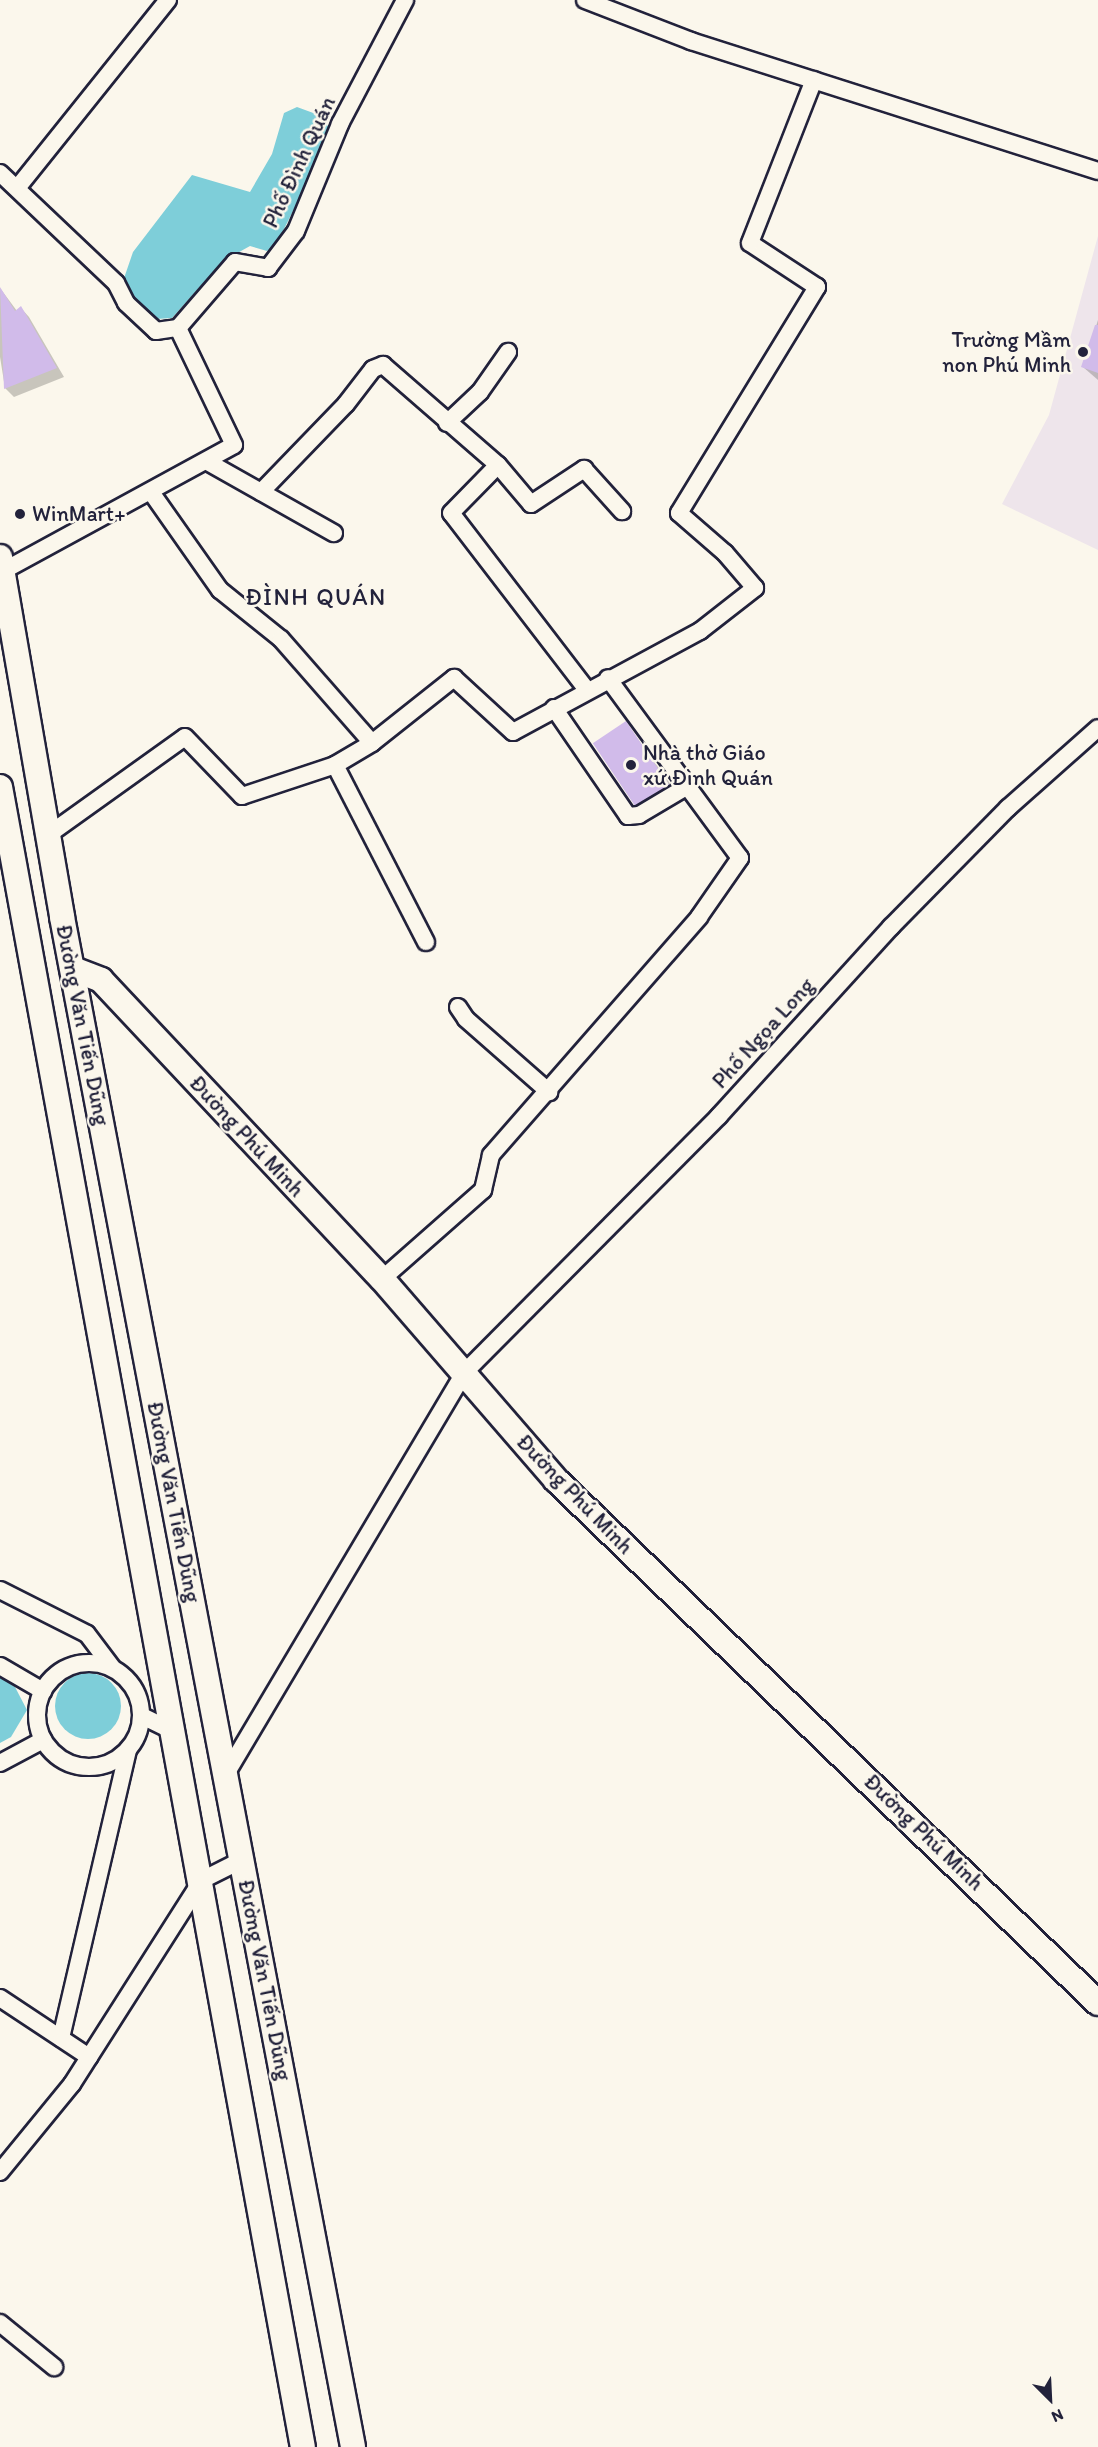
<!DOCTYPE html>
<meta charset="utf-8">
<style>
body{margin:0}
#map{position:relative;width:1098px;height:2447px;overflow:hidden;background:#fbf7ec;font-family:Itim,sans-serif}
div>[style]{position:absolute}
.built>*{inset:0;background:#eee5eb}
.water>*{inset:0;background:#7eced9}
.round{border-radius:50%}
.shadow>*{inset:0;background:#0003;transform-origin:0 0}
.building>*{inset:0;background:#d1bbea;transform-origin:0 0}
.roads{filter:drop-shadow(2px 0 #22223b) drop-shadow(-2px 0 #22223b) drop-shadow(0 2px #22223b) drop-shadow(0 -2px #22223b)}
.street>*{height:16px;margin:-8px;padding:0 8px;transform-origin:8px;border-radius:8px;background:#fbf7ec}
.street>.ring{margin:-8px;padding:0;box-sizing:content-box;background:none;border:16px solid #fbf7ec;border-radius:50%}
.secondary>*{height:24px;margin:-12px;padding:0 12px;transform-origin:12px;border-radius:12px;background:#fbf7ec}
.dots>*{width:16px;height:16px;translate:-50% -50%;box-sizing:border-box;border:3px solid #fbf7ec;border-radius:50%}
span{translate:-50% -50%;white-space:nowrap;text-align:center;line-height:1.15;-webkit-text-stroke:5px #fbf7ec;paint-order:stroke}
.street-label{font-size:22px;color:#22223b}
.poi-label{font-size:22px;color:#22223b}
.right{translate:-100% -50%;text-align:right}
.left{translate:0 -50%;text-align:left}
.neighbourhood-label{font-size:24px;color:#22223b;letter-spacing:1.5px}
.north{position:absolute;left:1020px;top:2369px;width:60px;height:60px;-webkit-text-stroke:4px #fbf7ec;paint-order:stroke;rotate:156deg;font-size:16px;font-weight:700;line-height:24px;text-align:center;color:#22223b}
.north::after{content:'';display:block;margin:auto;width:21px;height:27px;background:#22223b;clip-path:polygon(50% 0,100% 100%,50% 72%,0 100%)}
</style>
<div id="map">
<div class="built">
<div style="clip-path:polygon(1098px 236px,1098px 550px,1002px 504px,1049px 415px)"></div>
</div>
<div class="water">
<div style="clip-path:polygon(297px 107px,316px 114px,333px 131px,276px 245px,267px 251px,250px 246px,223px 261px,172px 318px,156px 319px,122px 284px,133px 252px,192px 175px,250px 192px,272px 154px,284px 113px)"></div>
<div class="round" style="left:55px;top:1673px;width:66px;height:66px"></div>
<div style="clip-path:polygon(0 1677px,15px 1687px,27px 1710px,11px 1737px,0 1743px)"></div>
</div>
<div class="shadow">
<div style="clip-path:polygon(0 288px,17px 311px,21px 308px,29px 317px,64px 377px,14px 397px,5px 388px,0 357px)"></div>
<div style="clip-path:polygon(1098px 320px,1098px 380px,1083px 367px)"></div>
<div style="left:626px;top:723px;width:91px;height:37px;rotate:54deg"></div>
</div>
<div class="building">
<div style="clip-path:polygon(0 287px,15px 311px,21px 306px,57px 368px,4px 389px)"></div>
<div style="clip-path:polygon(1095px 325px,1098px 325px,1098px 373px,1081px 367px)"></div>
<div style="left:626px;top:721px;width:77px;height:40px;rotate:56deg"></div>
</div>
<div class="roads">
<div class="street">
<div style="left:585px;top:0;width:114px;rotate:21.1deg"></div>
<div style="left:691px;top:41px;width:427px;rotate:17.7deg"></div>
<div style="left:0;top:173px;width:160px;rotate:43.5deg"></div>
<div style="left:116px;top:283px;width:22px;rotate:63deg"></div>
<div style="left:126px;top:303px;width:41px;rotate:43deg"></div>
<div style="left:156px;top:331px;width:22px;rotate:-8deg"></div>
<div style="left:18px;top:187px;width:240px;rotate:-51.3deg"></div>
<div style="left:447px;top:423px;width:45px;rotate:-43.2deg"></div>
<div style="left:480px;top:392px;width:49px;rotate:-55deg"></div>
<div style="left:206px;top:461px;width:147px;rotate:29.4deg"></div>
<div style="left:151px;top:492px;width:120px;rotate:54.9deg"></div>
<div style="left:220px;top:590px;width:78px;rotate:38.8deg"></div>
<div style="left:281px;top:639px;width:138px;rotate:48.8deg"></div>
<div style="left:261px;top:492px;width:122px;rotate:-46deg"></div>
<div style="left:346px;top:404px;width:44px;rotate:-52.4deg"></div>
<div style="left:373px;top:369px;width:11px;rotate:-22deg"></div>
<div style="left:383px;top:365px;width:152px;rotate:41deg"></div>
<div style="left:3px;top:571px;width:263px;rotate:-28.6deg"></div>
<div style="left:234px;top:445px;width:130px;rotate:-115.6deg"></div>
<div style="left:178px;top:328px;width:87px;rotate:-49.2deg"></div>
<div style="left:235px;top:262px;width:34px;rotate:10deg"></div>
<div style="left:268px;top:268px;width:46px;rotate:-52.9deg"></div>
<div style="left:296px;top:231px;width:116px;rotate:-67.6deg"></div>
<div style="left:340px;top:124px;width:140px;rotate:-62.3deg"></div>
<div style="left:587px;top:690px;width:223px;rotate:-127.5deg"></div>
<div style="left:451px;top:513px;width:67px;rotate:-45.6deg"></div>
<div style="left:498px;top:465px;width:51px;rotate:49.8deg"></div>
<div style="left:531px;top:504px;width:64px;rotate:-33.4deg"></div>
<div style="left:584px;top:469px;width:57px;rotate:47.9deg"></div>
<div style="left:554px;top:708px;width:131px;rotate:55.6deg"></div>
<div style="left:628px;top:816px;width:11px;rotate:-5deg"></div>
<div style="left:639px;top:815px;width:55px;rotate:-30.8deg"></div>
<div style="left:335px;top:765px;width:199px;rotate:62.8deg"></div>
<div style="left:48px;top:835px;width:168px;rotate:-35.6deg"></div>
<div style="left:185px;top:737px;width:82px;rotate:46deg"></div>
<div style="left:242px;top:796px;width:98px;rotate:-18.4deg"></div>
<div style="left:335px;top:765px;width:43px;rotate:-30.7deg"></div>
<div style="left:372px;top:743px;width:105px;rotate:-38.4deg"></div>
<div style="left:454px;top:678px;width:80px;rotate:42.5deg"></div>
<div style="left:513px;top:732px;width:213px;rotate:-28.4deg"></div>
<div style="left:700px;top:631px;width:70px;rotate:-38deg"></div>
<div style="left:755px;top:588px;width:46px;rotate:-130.6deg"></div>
<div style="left:725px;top:553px;width:61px;rotate:-139deg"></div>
<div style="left:679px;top:513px;width:265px;rotate:-58.6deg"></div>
<div style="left:817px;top:287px;width:80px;rotate:-146.7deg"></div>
<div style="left:750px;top:243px;width:175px;rotate:-68.6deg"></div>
<div style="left:458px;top:1007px;width:14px;rotate:56deg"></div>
<div style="left:466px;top:1019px;width:111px;rotate:41.3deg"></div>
<div style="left:382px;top:1279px;width:135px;rotate:-41.4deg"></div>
<div style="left:483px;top:1190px;width:36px;rotate:-77deg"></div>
<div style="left:491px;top:1155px;width:316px;rotate:-48.8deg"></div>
<div style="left:699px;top:917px;width:72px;rotate:-55.2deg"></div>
<div style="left:740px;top:858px;width:223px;rotate:-126.3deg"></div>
<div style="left:0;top:1590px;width:97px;rotate:26.8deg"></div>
<div style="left:87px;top:1634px;width:41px;rotate:52.9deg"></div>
<div class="ring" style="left:37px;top:1663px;width:88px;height:88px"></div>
<div style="left:0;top:1666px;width:50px;rotate:30.2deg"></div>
<div style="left:142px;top:1716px;width:37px;rotate:26deg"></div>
<div style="left:0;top:1763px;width:49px;rotate:-28.1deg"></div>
<div style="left:226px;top:1774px;width:466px;rotate:-59.3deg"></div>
<div style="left:464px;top:1373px;width:362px;rotate:-45.2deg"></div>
<div style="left:719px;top:1116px;width:256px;rotate:-47.7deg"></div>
<div style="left:891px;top:927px;width:167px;rotate:-45.5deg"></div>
<div style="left:1008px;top:808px;width:120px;rotate:-41.6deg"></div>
<div style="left:0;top:1998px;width:107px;rotate:33.5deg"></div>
<div style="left:61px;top:2038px;width:296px;rotate:-76.9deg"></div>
<div style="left:0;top:2172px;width:114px;rotate:-50.7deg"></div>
<div style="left:72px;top:2084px;width:242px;rotate:-57.5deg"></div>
<div style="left:202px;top:1880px;width:45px;rotate:-26.6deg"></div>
<div style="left:0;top:2323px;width:70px;rotate:39.2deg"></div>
</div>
<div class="secondary">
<div style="left:0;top:557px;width:365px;rotate:80.2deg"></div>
<div style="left:62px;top:917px;width:1557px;rotate:79.23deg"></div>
<div style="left:0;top:787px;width:1687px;rotate:79.66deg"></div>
<div style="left:73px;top:969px;width:30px;rotate:21deg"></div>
<div style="left:101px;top:980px;width:410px;rotate:46.8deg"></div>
<div style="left:382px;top:1279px;width:266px;rotate:49.1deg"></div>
<div style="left:556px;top:1480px;width:753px;rotate:43.98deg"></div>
</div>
</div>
<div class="dots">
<div style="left:1083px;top:352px;background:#22223b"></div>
<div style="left:20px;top:514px;background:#22223b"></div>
<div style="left:631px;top:765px;background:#22223b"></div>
</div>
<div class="street-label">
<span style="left:299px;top:162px;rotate:-65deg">Phố Đình Quán</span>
<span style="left:83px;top:1025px;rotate:79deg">Đường Văn Tiến Dũng</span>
<span style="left:763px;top:1033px;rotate:-48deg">Phố Ngọa Long</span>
<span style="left:247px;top:1136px;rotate:47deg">Đường Phú Minh</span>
<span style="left:575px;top:1494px;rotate:46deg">Đường Phú Minh</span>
<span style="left:174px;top:1502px;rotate:79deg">Đường Văn Tiến Dũng</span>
<span style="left:924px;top:1832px;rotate:44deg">Đường Phú Minh</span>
<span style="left:265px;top:1980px;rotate:79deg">Đường Văn Tiến Dũng</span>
</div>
<div class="poi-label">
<span class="right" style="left:1071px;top:352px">Trường Mầm<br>non Phú Minh</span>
<span class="left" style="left:32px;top:514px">WinMart+</span>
<span class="left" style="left:643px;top:765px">Nhà thờ Giáo<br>xứ Đình Quán</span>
</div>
<div class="neighbourhood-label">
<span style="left:316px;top:597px">ĐÌNH QUÁN</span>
</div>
<div class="north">N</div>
</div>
